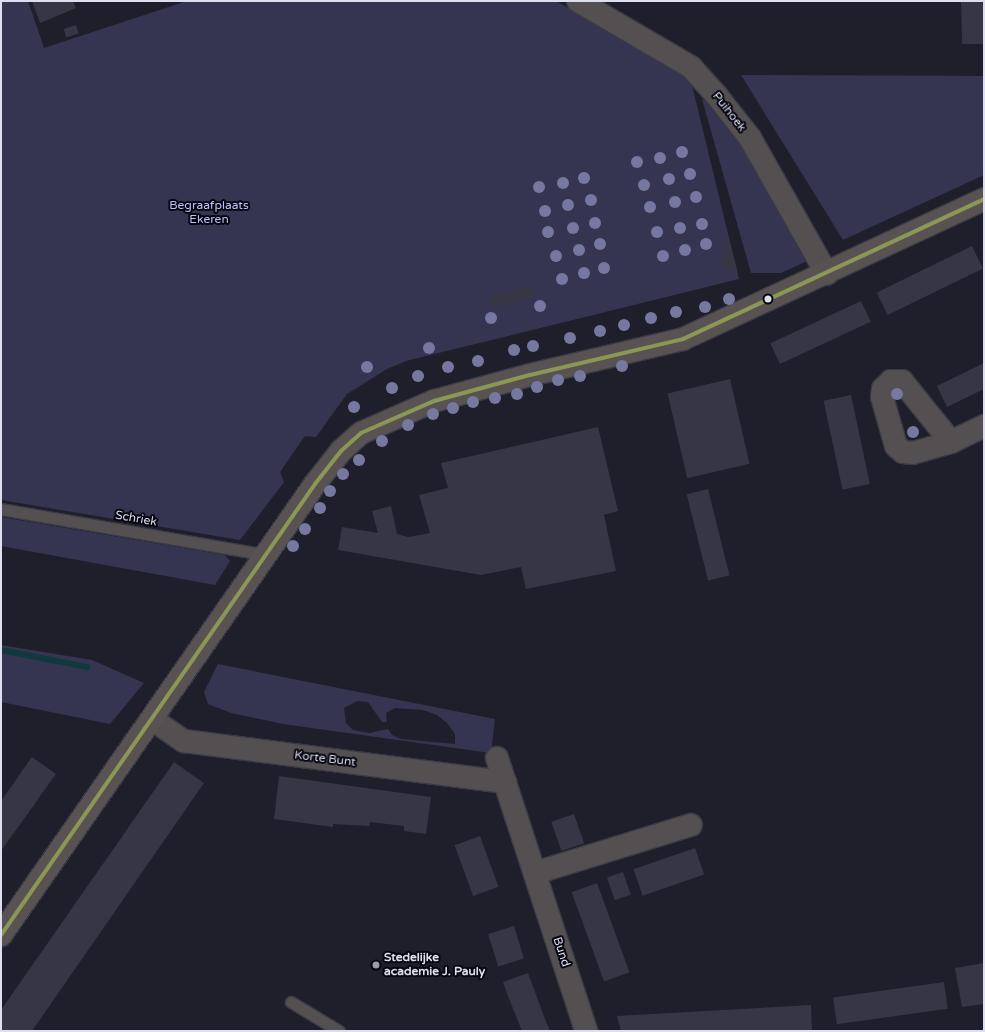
<!DOCTYPE html>
<style>
body{margin:0}
#map{position:relative;width:985px;height:1032px;overflow:hidden;background:#1f1f2b;font-family:"Varela Round",sans-serif}
div>[style]{position:absolute}
.green>*{inset:0;background:#353551}
.stream>*{height:6px;margin:-3px;padding:0 3px;transform-origin:3px;border-radius:3px;background:#10393e}
.building>*{inset:0;background:#363644;transform-origin:0 0}
.roads{filter:drop-shadow(1px 0 #3a3b46) drop-shadow(-1px 0 #3a3b46) drop-shadow(0 1px #3a3b46) drop-shadow(0 -1px #3a3b46)}
.lane>*{height:11px;margin:-5.5px;padding:0 5.5px;transform-origin:5.5px;border-radius:5.5px;background:#545051}
.street>*{height:22px;margin:-11px;padding:0 11px;transform-origin:11px;border-radius:11px;background:#545051}
.secondary>*{height:22px;margin:-11px;padding:0 11px;transform-origin:11px;border-radius:11px;background:#585352}
.bus-1>*{height:4px;margin:-2px;padding:0 2px;transform-origin:2px;border-radius:2px;background:#8b9754}
.trees>*{width:12px;height:12px;margin:-6px;border-radius:50%;background:#76789f}
.dots>*{width:11px;height:11px;translate:-50% -50%;box-sizing:border-box;border:2px solid #06060f;border-radius:50%}
span{translate:-50% -50%;white-space:nowrap;text-align:center;line-height:1.15;-webkit-text-stroke:4px #06060f;paint-order:stroke}
.street-label{font-size:12px;color:#dddeef}
.park-label{font-size:12px;color:#bdc0fe}
.poi-label{font-size:12px;color:#dddeef;font-weight:700}
.left{translate:0 -50%;text-align:left}
.frame{position:absolute;inset:0;border:2px solid #dddeef;pointer-events:none}
</style>
<div id="map">
<div class="green">
<div style="clip-path:polygon(1px 1px,28px 1px,44px 48px,187px 1px,556px 1px,678px 70px,691px 81px,739px 279px,406px 361px,387px 369px,347px 394px,316px 437px,305px 436px,280px 472px,284px 482px,240px 540px,1px 500px)"></div>
<div style="clip-path:polygon(741px 75px,984px 76px,984px 175px,843px 240px)"></div>
<div style="clip-path:polygon(702px 99px,722px 109px,814px 258px,781px 273px,751px 273px)"></div>
<div style="clip-path:polygon(1px 517px,225px 555px,230px 561px,215px 585px,1px 546px)"></div>
<div style="clip-path:polygon(1px 645px,92px 660px,144px 683px,110px 724px,1px 702px)"></div>
<div style="clip-path:polygon(evenodd,218px 664px,495px 719px,491px 753px,283px 724px,231px 713px,208px 704px,204px 692px,218px 664px,357px 701px,368px 702px,382px 722px,387px 722px,386px 713px,395px 708px,423px 710px,437px 715px,448px 724px,455px 734px,455px 744px,401px 739px,392px 735px,388px 729px,370px 733px,353px 730px,346px 723px,344px 708px,357px 701px)"></div>
</div>
<div class="stream">
<div style="left:1px;top:650px;width:88px;rotate:11.2deg"></div>
</div>
<div class="building">
<div style="clip-path:polygon(32px 1px,73px 1px,76px 8px,40px 23px)"></div>
<div style="clip-path:polygon(961px 1px,981px 1px,984px 7px,984px 44px,962px 44px)"></div>
<div style="left:76px;top:25px;width:9px;height:13px;rotate:72deg"></div>
<div style="clip-path:polygon(730px 243px,737px 269px,723px 272px,720px 258px,726px 256px,723px 244px)"></div>
<div style="left:972px;top:246px;width:25px;height:106px;rotate:64deg"></div>
<div style="left:532px;top:285px;width:13px;height:43px;rotate:77deg"></div>
<div style="left:861px;top:301px;width:23px;height:100px;rotate:65deg"></div>
<div style="clip-path:polygon(984px 363px,984px 389px,947px 407px,937px 386px)"></div>
<div style="left:730px;top:379px;width:87px;height:64px;rotate:77deg"></div>
<div style="left:851px;top:395px;width:91px;height:28px;rotate:78deg"></div>
<div style="clip-path:polygon(598px 427px,618px 511px,604px 515px,616px 571px,526px 589px,521px 567px,481px 575px,338px 550px,342px 527px,378px 533px,372px 511px,391px 506px,397px 534px,408px 537px,430px 533px,419px 495px,448px 488px,441px 463px)"></div>
<div style="left:708px;top:489px;width:89px;height:22px;rotate:76deg"></div>
<div style="clip-path:polygon(32px 757px,56px 774px,1px 851px,1px 801px)"></div>
<div style="clip-path:polygon(174px 762px,204px 783px,32px 1031px,1px 1031px,1px 1010px)"></div>
<div style="clip-path:polygon(279px 776px,431px 797px,426px 834px,404px 831px,404px 826px,370px 822px,369px 826px,333px 824px,333px 827px,274px 819px)"></div>
<div style="left:574px;top:814px;width:31px;height:24px;rotate:71deg"></div>
<div style="left:480px;top:836px;width:54px;height:27px;rotate:70deg"></div>
<div style="left:695px;top:848px;width:28px;height:65px;rotate:71deg"></div>
<div style="left:623px;top:872px;width:24px;height:17px;rotate:71deg"></div>
<div style="left:597px;top:883px;width:95px;height:27px;rotate:70deg"></div>
<div style="left:514px;top:926px;width:34px;height:27px;rotate:73deg"></div>
<div style="clip-path:polygon(984px 963px,984px 1004px,962px 1007px,955px 968px)"></div>
<div style="clip-path:polygon(528px 973px,545px 1019px,550px 1031px,522px 1031px,508px 996px,503px 982px)"></div>
<div style="left:944px;top:982px;width:27px;height:112px;rotate:82deg"></div>
<div style="clip-path:polygon(811px 1005px,812px 1031px,621px 1031px,617px 1016px)"></div>
</div>
<div class="roads">
<div class="lane">
<div style="left:1px;top:509px;width:270px;rotate:9.8deg"></div>
<div style="left:291px;top:1002px;width:56px;rotate:31.1deg"></div>
</div>
<div class="street">
<div style="left:578px;top:1px;width:131px;rotate:30.3deg"></div>
<div style="left:691px;top:67px;width:39px;rotate:48deg"></div>
<div style="left:717px;top:96px;width:53px;rotate:51.8deg"></div>
<div style="left:750px;top:138px;width:156px;rotate:60.5deg"></div>
<div style="left:951px;top:442px;width:78px;rotate:-128.8deg"></div>
<div style="left:902px;top:381px;width:11px;rotate:180deg"></div>
<div style="left:891px;top:381px;width:11px;rotate:135deg"></div>
<div style="left:883px;top:389px;width:8px;rotate:97deg"></div>
<div style="left:882px;top:397px;width:51px;rotate:74.1deg"></div>
<div style="left:896px;top:446px;width:9px;rotate:41deg"></div>
<div style="left:903px;top:452px;width:10px;rotate:6deg"></div>
<div style="left:913px;top:453px;width:40px;rotate:-16deg"></div>
<div style="left:951px;top:442px;width:37px;rotate:-26deg"></div>
<div style="left:152px;top:719px;width:39px;rotate:35deg"></div>
<div style="left:184px;top:741px;width:324px;rotate:7.3deg"></div>
<div style="left:497px;top:758px;width:287px;rotate:71.9deg"></div>
<div style="left:535px;top:873px;width:163px;rotate:-17.1deg"></div>
</div>
<div class="secondary">
<div style="left:1px;top:935px;width:550px;rotate:-55.15deg"></div>
<div style="left:315px;top:484px;width:42px;rotate:-51.8deg"></div>
<div style="left:341px;top:451px;width:27px;rotate:-42deg"></div>
<div style="left:361px;top:433px;width:80px;rotate:-23.7deg"></div>
<div style="left:434px;top:401px;width:99px;rotate:-15.2deg"></div>
<div style="left:530px;top:375px;width:157px;rotate:-13.2deg"></div>
<div style="left:683px;top:339px;width:332px;rotate:-24.9deg"></div>
</div>
</div>
<div class="bus-1">
<div style="left:1px;top:935px;width:550px;rotate:-55.15deg"></div>
<div style="left:315px;top:484px;width:42px;rotate:-51.8deg"></div>
<div style="left:341px;top:451px;width:27px;rotate:-42deg"></div>
<div style="left:361px;top:433px;width:80px;rotate:-23.7deg"></div>
<div style="left:434px;top:401px;width:99px;rotate:-15.2deg"></div>
<div style="left:530px;top:375px;width:157px;rotate:-13.2deg"></div>
<div style="left:683px;top:339px;width:332px;rotate:-24.9deg"></div>
</div>
<div class="trees">
<div style="left:682px;top:152px"></div>
<div style="left:660px;top:158px"></div>
<div style="left:637px;top:162px"></div>
<div style="left:690px;top:174px"></div>
<div style="left:584px;top:178px"></div>
<div style="left:669px;top:179px"></div>
<div style="left:563px;top:183px"></div>
<div style="left:644px;top:185px"></div>
<div style="left:539px;top:187px"></div>
<div style="left:696px;top:197px"></div>
<div style="left:591px;top:200px"></div>
<div style="left:675px;top:202px"></div>
<div style="left:568px;top:205px"></div>
<div style="left:650px;top:207px"></div>
<div style="left:545px;top:211px"></div>
<div style="left:595px;top:223px"></div>
<div style="left:702px;top:224px"></div>
<div style="left:573px;top:228px"></div>
<div style="left:680px;top:228px"></div>
<div style="left:548px;top:232px"></div>
<div style="left:657px;top:232px"></div>
<div style="left:600px;top:244px"></div>
<div style="left:706px;top:244px"></div>
<div style="left:579px;top:250px"></div>
<div style="left:685px;top:250px"></div>
<div style="left:556px;top:256px"></div>
<div style="left:663px;top:256px"></div>
<div style="left:604px;top:268px"></div>
<div style="left:584px;top:273px"></div>
<div style="left:562px;top:279px"></div>
<div style="left:729px;top:299px"></div>
<div style="left:540px;top:306px"></div>
<div style="left:705px;top:307px"></div>
<div style="left:676px;top:312px"></div>
<div style="left:491px;top:318px"></div>
<div style="left:651px;top:318px"></div>
<div style="left:624px;top:325px"></div>
<div style="left:600px;top:331px"></div>
<div style="left:570px;top:338px"></div>
<div style="left:533px;top:346px"></div>
<div style="left:429px;top:348px"></div>
<div style="left:514px;top:350px"></div>
<div style="left:478px;top:361px"></div>
<div style="left:622px;top:366px"></div>
<div style="left:367px;top:367px"></div>
<div style="left:448px;top:367px"></div>
<div style="left:418px;top:376px"></div>
<div style="left:580px;top:376px"></div>
<div style="left:558px;top:380px"></div>
<div style="left:537px;top:387px"></div>
<div style="left:392px;top:388px"></div>
<div style="left:517px;top:394px"></div>
<div style="left:897px;top:394px"></div>
<div style="left:495px;top:398px"></div>
<div style="left:473px;top:402px"></div>
<div style="left:354px;top:407px"></div>
<div style="left:453px;top:408px"></div>
<div style="left:433px;top:414px"></div>
<div style="left:408px;top:425px"></div>
<div style="left:913px;top:432px"></div>
<div style="left:382px;top:441px"></div>
<div style="left:359px;top:460px"></div>
<div style="left:343px;top:474px"></div>
<div style="left:330px;top:491px"></div>
<div style="left:320px;top:508px"></div>
<div style="left:305px;top:529px"></div>
<div style="left:293px;top:546px"></div>
</div>
<div class="dots">
<div style="left:768px;top:299px;background:#dddeef"></div>
<div style="left:376px;top:965px;background:#9a9baa"></div>
</div>
<div class="street-label">
<span style="left:729px;top:112px;rotate:52deg">Puihoek</span>
<span style="left:136px;top:519px;rotate:10deg">Schriek</span>
<span style="left:325px;top:759px;rotate:7deg">Korte Bunt</span>
<span style="left:561px;top:952px;rotate:72deg">Bund</span>
</div>
<div class="park-label">
<span style="left:209px;top:213px">Begraafplaats<br>Ekeren</span>
</div>
<div class="poi-label">
<span class="left" style="left:384px;top:965px">Stedelijke<br>academie J. Pauly</span>
</div>
<div class="frame"></div>
</div>
